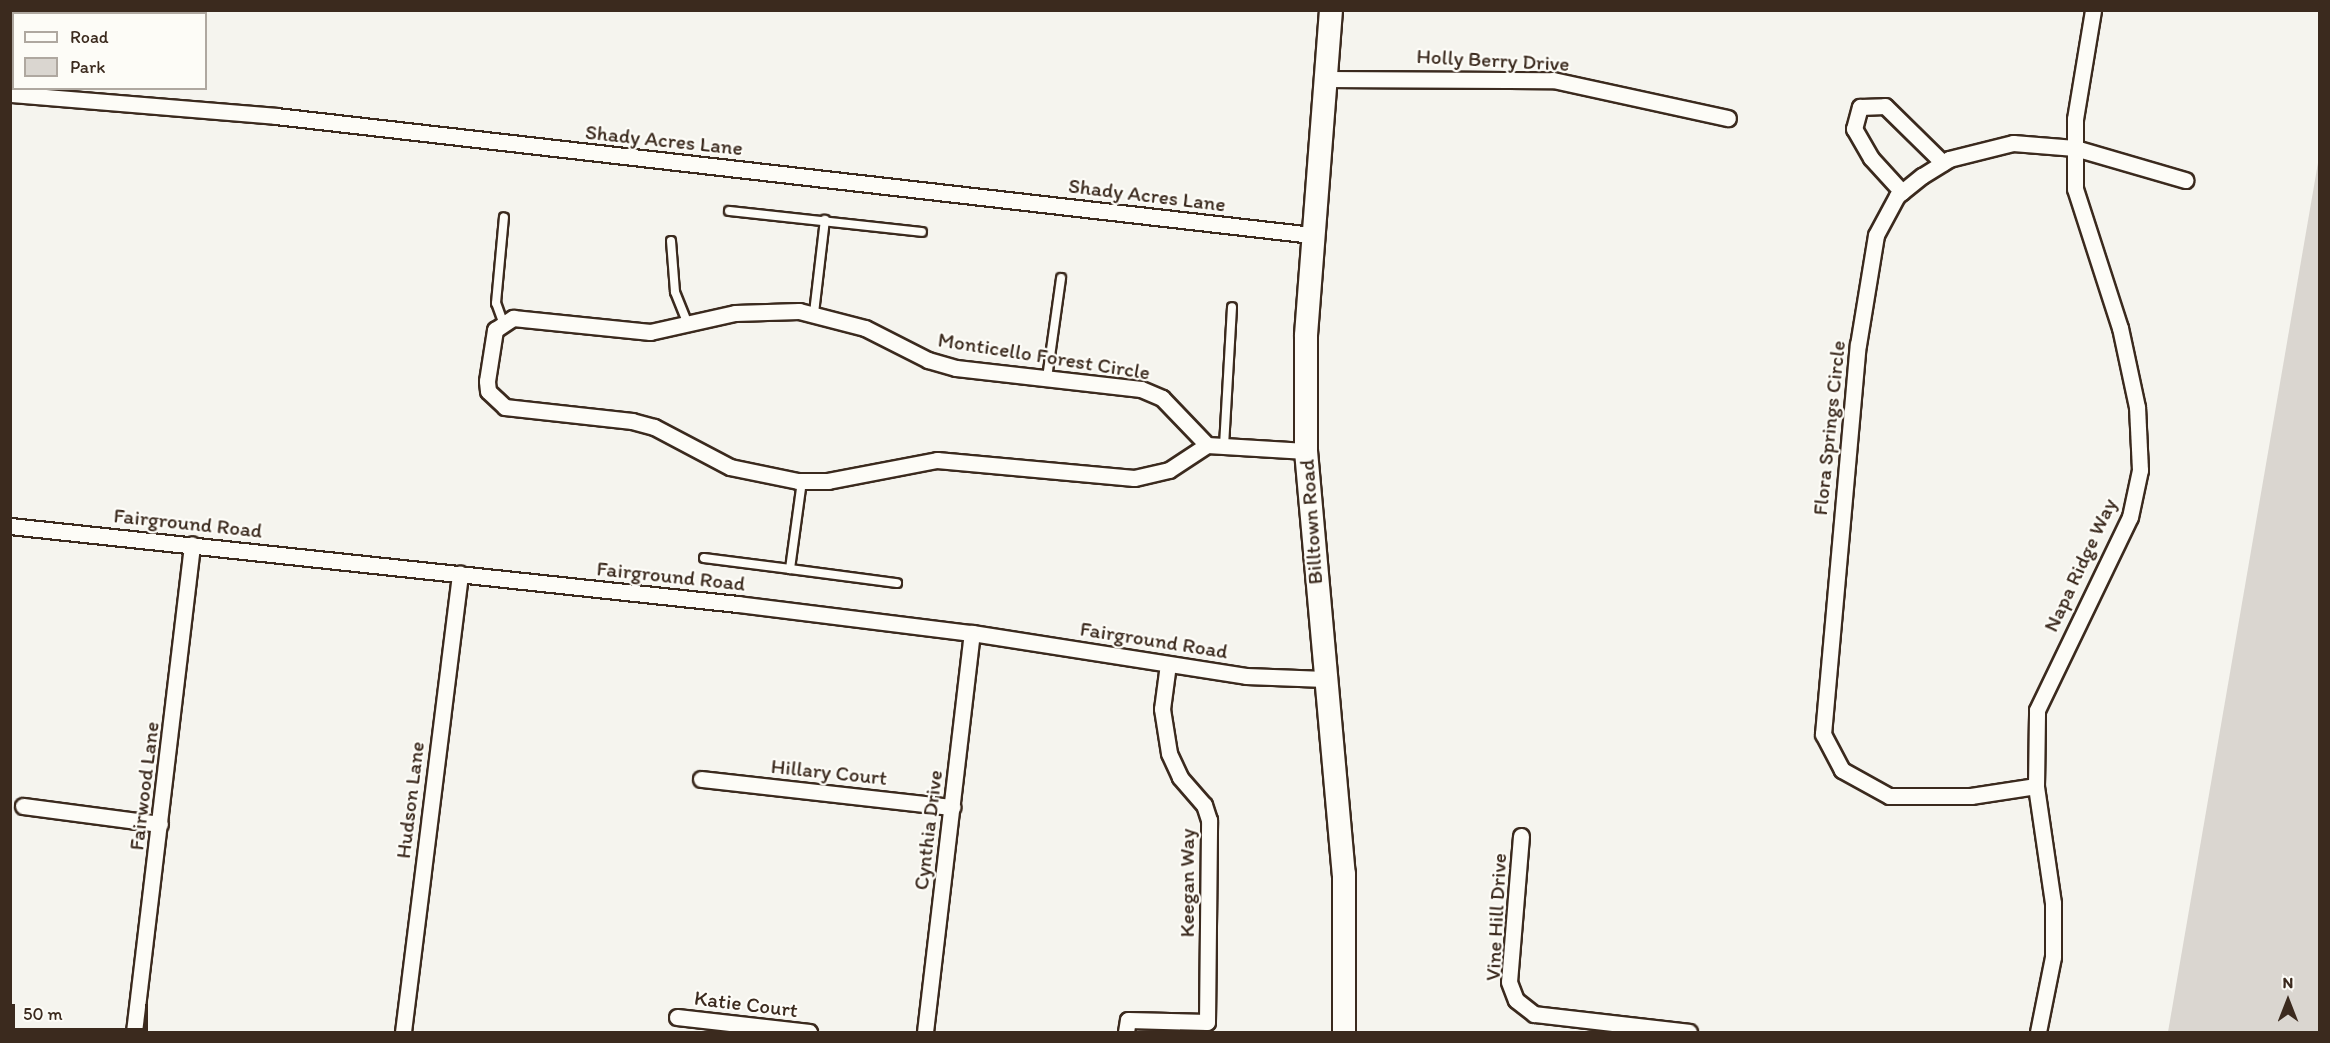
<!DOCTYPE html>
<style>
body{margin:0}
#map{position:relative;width:2330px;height:1043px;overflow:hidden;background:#f5f4ee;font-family:Itim,sans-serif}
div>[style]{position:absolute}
.green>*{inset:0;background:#dad6d0}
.roads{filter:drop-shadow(2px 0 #3b2a1e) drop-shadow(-2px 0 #3b2a1e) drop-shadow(0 2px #3b2a1e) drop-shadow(0 -2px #3b2a1e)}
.lane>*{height:8px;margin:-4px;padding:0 4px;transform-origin:4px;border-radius:4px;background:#fdfcf7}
.street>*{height:15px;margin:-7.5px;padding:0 7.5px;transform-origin:7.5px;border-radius:7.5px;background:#fdfcf7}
.secondary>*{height:22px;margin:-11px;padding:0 11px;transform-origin:11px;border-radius:11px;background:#fdfcf7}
span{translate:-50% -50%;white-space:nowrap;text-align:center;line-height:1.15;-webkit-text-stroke:4.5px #fdfcf7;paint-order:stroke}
.street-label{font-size:21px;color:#3b2a1e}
.frame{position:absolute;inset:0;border:12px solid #3b2a1e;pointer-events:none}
.legend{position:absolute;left:12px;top:12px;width:195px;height:78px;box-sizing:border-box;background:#fdfcf7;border:2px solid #afa8a0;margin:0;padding:8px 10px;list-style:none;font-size:18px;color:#3b2a1e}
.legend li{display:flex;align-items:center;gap:12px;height:30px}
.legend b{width:30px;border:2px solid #afa8a0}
.north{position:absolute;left:2258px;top:971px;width:60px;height:60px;-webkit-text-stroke:4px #fdfcf7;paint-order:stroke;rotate:0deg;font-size:16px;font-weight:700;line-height:24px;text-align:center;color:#3b2a1e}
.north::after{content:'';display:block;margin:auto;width:21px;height:27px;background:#3b2a1e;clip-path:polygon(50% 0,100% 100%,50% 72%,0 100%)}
.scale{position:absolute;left:12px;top:1004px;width:136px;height:27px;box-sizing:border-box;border:3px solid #3b2a1e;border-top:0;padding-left:8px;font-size:18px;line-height:21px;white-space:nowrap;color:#3b2a1e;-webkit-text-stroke:4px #fdfcf7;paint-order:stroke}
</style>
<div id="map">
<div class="green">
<div style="clip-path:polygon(2319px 157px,2319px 1032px,2168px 1032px)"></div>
</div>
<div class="roads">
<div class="lane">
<div style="left:729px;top:211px;width:194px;rotate:6.2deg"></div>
<div style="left:671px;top:241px;width:51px;rotate:85.5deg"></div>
<div style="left:675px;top:292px;width:35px;rotate:68deg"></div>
<div style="left:814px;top:313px;width:94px;rotate:-83.3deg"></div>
<div style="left:503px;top:322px;width:20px;rotate:-110deg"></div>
<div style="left:496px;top:303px;width:86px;rotate:-84.7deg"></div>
<div style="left:1047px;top:378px;width:101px;rotate:-82deg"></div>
<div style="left:1224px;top:446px;width:139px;rotate:-86.7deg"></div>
<div style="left:802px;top:481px;width:89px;rotate:97.8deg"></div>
<div style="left:790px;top:569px;width:108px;rotate:7.5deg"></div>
<div style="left:704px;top:558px;width:87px;rotate:7.3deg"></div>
</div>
<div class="street">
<div style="left:1325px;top:79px;width:228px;rotate:0.3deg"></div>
<div style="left:1553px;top:80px;width:179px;rotate:12.3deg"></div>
<div style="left:10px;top:94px;width:267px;rotate:4.7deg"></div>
<div style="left:276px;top:116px;width:1044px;rotate:6.55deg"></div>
<div style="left:1902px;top:192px;width:46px;rotate:-132.4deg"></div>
<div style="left:1871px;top:158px;width:34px;rotate:-120deg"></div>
<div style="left:1854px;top:129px;width:23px;rotate:-75deg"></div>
<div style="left:1860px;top:107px;width:25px;rotate:-2deg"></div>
<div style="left:1885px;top:106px;width:81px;rotate:44.5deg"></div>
<div style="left:1207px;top:445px;width:45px;rotate:146.7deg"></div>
<div style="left:1169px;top:470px;width:36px;rotate:167deg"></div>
<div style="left:1134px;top:478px;width:198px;rotate:-174.8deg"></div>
<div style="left:937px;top:460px;width:111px;rotate:169.1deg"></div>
<div style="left:828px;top:481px;width:30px;rotate:180deg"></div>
<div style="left:798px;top:481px;width:69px;rotate:-168.4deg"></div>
<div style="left:730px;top:467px;width:86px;rotate:-152.2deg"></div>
<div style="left:654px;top:427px;width:23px;rotate:-165deg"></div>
<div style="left:632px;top:421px;width:128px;rotate:-173.7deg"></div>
<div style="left:505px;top:407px;width:23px;rotate:-137deg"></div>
<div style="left:488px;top:391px;width:10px;rotate:-96deg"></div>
<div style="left:487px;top:381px;width:52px;rotate:-81.1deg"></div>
<div style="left:495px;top:330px;width:22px;rotate:-34deg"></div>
<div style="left:513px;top:318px;width:138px;rotate:5.8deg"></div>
<div style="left:650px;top:332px;width:87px;rotate:-12.6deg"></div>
<div style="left:735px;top:313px;width:64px;rotate:-1.8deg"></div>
<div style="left:799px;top:311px;width:68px;rotate:14.4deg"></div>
<div style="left:865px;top:328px;width:71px;rotate:26.9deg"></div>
<div style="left:928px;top:360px;width:29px;rotate:16deg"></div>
<div style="left:956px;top:368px;width:186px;rotate:6.5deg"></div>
<div style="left:1141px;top:389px;width:23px;rotate:23deg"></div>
<div style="left:1162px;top:398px;width:65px;rotate:46.2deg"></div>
<div style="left:1207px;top:445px;width:99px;rotate:3.5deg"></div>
<div style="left:10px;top:526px;width:732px;rotate:6.12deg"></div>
<div style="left:738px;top:604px;width:236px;rotate:7.1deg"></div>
<div style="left:972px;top:633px;width:277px;rotate:8.9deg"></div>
<div style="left:1246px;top:676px;width:79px;rotate:2.2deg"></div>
<div style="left:701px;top:779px;width:253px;rotate:6.4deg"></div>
<div style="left:2036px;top:786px;width:66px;rotate:171.3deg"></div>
<div style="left:1971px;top:796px;width:82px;rotate:180deg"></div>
<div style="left:1889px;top:796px;width:54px;rotate:-151deg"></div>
<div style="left:1842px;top:770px;width:41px;rotate:-117.8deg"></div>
<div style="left:1823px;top:734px;width:391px;rotate:-84.9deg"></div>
<div style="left:1858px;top:345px;width:111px;rotate:-80.7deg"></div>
<div style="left:1876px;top:235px;width:44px;rotate:-61.7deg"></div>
<div style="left:1897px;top:196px;width:32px;rotate:-39deg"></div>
<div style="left:1922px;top:176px;width:32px;rotate:-32deg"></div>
<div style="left:1949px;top:159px;width:66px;rotate:-14deg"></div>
<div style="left:2013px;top:143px;width:62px;rotate:4.6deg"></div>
<div style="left:2075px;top:148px;width:115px;rotate:16.2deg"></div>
<div style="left:23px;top:806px;width:138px;rotate:7.5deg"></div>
<div style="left:1521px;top:836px;width:146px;rotate:94.7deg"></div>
<div style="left:1509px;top:982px;width:19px;rotate:69deg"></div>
<div style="left:1516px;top:1000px;width:23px;rotate:38deg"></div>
<div style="left:1534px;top:1014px;width:156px;rotate:6.6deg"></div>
<div style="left:677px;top:1017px;width:133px;rotate:6.5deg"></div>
<div style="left:134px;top:1032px;width:491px;rotate:-83.2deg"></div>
<div style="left:403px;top:1032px;width:462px;rotate:-82.9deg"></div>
<div style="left:925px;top:1032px;width:402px;rotate:-83.3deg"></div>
<div style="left:1126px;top:1032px;width:12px;rotate:-81deg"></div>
<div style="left:1128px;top:1020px;width:79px;rotate:1.5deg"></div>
<div style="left:1207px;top:1022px;width:202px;rotate:-89.4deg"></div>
<div style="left:1209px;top:820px;width:16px;rotate:-108deg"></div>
<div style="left:1204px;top:805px;width:37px;rotate:-131deg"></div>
<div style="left:1180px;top:777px;width:26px;rotate:-115deg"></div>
<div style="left:1169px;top:753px;width:45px;rotate:-99deg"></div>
<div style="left:1162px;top:709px;width:45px;rotate:-82.4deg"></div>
<div style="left:2038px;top:1032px;width:76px;rotate:-78.7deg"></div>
<div style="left:2053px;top:957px;width:54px;rotate:-90deg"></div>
<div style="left:2053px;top:903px;width:118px;rotate:-98.3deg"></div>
<div style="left:2036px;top:786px;width:76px;rotate:-89.2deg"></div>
<div style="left:2037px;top:710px;width:214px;rotate:-64.3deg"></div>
<div style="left:2130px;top:517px;width:48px;rotate:-78deg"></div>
<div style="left:2140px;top:470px;width:63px;rotate:-92.7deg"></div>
<div style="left:2137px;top:407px;width:81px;rotate:-102.1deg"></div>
<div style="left:2120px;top:328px;width:146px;rotate:-107.9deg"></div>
<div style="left:2075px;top:189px;width:70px;rotate:-90deg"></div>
<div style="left:2075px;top:119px;width:110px;rotate:-80.6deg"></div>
</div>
<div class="secondary">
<div style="left:1331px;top:10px;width:327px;rotate:94.4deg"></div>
<div style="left:1306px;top:336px;width:115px;rotate:90deg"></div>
<div style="left:1306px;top:451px;width:425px;rotate:84.9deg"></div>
<div style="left:1344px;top:874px;width:158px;rotate:90deg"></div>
</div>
</div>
<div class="street-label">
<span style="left:1493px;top:60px;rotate:3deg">Holly Berry Drive</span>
<span style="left:664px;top:140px;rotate:6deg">Shady Acres Lane</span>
<span style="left:1147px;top:195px;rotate:7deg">Shady Acres Lane</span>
<span style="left:1044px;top:356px;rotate:9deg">Monticello Forest Circle</span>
<span style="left:1829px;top:428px;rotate:-84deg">Flora Springs Circle</span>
<span style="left:1311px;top:522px;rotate:-94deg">Billtown Road</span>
<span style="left:188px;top:523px;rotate:6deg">Fairground Road</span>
<span style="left:2080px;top:565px;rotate:-65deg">Napa Ridge Way</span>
<span style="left:671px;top:576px;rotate:6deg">Fairground Road</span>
<span style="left:1154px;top:640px;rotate:9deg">Fairground Road</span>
<span style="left:829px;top:772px;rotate:6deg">Hillary Court</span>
<span style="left:144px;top:786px;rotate:-83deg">Fairwood Lane</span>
<span style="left:410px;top:800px;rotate:-83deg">Hudson Lane</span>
<span style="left:928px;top:830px;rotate:-83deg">Cynthia Drive</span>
<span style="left:1187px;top:883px;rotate:-90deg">Keegan Way</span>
<span style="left:1496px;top:917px;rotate:-87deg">Vine Hill Drive</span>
<span style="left:746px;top:1004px;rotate:7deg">Katie Court</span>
</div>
<div class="frame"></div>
<ul class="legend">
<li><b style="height:8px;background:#fdfcf7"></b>Road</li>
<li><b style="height:16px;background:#dad6d0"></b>Park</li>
</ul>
<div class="north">N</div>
<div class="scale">50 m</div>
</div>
